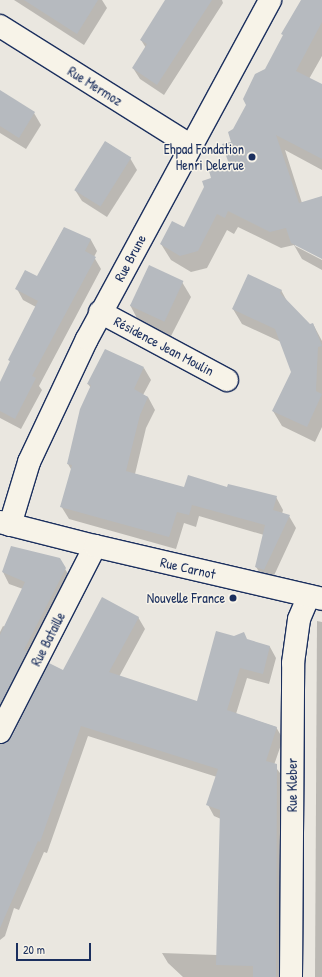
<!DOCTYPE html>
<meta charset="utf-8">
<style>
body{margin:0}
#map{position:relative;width:322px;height:977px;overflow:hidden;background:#eae7e0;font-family:"Patrick Hand",sans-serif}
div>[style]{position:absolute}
.shadow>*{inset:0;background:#0003}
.building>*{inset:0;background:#b6babf;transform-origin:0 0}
.roads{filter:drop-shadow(1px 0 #1b2f5e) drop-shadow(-1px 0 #1b2f5e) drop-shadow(0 1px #1b2f5e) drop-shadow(0 -1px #1b2f5e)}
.minor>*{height:22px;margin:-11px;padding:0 11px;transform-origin:11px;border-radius:11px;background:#f7f3e8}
.major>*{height:22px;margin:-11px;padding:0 11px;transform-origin:11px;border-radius:11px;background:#f7f3e8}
.dots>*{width:11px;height:11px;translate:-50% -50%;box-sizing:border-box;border:2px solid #f7f3e8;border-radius:50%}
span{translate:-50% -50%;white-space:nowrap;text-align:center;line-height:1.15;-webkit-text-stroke:3px #f7f3e8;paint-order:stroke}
.street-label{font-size:14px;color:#1b2f5e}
.poi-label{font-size:14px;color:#1b2f5e}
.right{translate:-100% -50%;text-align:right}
.scale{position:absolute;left:16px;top:943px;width:75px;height:18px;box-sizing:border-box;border:2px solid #1b2f5e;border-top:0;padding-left:5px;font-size:12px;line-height:14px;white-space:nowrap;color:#1b2f5e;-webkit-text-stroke:3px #f7f3e8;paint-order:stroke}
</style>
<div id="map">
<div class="shadow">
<div style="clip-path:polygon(14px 0,102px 0,107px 8px,84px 45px)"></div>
<div style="clip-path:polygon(176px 0,222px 0,223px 3px,164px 95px,140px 79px,133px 68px,146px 48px,141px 40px)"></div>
<div style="clip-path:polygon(303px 0,322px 0,322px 56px,309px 79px,322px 85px,322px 170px,285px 150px,302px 203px,322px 197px,322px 257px,295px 244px,295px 246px,322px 260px,322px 270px,302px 259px,294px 245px,281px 248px,238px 227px,234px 234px,227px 230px,207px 268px,191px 272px,171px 260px,161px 244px,185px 229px,213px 179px,230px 165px,234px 130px)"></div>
<div style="clip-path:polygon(0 92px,34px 113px,41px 125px,26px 149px,0 133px)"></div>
<div style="clip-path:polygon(106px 142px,130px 158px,137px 170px,107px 217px,82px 201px,75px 190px)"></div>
<div style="clip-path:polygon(64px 228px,91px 240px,97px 251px,94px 257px,101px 269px,39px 386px,42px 390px,21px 429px,0 418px,0 384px,11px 363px,9px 360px,36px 307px,23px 300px,17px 289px,37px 278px)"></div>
<div style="clip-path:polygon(182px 282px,191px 297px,170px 338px,138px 320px,130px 305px)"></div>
<div style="clip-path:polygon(281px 290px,288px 303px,310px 325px,313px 324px,322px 341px,322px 427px,315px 442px,282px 426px,273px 411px,292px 372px,281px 342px,242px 324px,233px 309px)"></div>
<div style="clip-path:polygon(144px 368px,151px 380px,143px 395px,148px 397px,155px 410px,146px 428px,135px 474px,185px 488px,228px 488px,276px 497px,283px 510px,282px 514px,289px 516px,296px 528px,271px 582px,264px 579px,256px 567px,264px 535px,199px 516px,196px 527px,184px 523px,176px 549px,69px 519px,61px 506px,72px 471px,68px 464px,91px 388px,88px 384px)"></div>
<div style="clip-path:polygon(65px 569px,72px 580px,0 728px,0 632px,3px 626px,5px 627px,23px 589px,9px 584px,3px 572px)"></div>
<div style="clip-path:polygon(138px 617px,145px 629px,119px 677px,197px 702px,247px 641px,270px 647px,276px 658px,269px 684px,247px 678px,236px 714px,276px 727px,283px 739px,274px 765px,283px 777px,281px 977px,183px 977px,168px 963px,162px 953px,217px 955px,221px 819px,214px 816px,208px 805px,217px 777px,88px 736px,47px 853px,44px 852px,19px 910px,14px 908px,5px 936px,0 940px,0 745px,7px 744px,64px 671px)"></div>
<div style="clip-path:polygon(317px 621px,322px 622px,322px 977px,315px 977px)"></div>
</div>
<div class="building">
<div style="clip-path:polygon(24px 0,98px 0,77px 34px)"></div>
<div style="clip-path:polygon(165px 0,212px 0,157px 85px,132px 68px,147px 44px,140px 40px)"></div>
<div style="clip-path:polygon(301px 0,322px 0,322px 22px,296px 71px,322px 84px,322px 159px,276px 135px,299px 203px,322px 196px,322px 259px,291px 243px,286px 228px,270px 232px,228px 211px,225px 218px,217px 214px,198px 251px,180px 256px,160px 244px,172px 221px,184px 227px,204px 187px,202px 181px,211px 178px,209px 171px,229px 164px,222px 144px,231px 142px,228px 132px,233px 129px,246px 105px,243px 99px,255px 74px,265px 69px,283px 35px,281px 34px)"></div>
<div style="clip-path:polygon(0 90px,35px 112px,19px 138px,0 126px)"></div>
<div style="left:105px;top:141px;width:31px;height:58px;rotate:32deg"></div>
<div style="clip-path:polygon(64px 227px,91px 239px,85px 251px,96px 257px,32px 376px,36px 378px,15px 419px,0 411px,0 382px,10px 361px,8px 360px,38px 301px,15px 289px,25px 270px,37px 276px)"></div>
<div style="left:149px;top:265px;width:38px;height:45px;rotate:25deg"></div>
<div style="clip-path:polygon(248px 274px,282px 290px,280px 293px,310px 324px,313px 323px,322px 346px,318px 347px,316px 391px,322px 394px,307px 427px,272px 411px,291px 372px,275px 329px,232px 309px)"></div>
<div style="clip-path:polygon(105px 349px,144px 367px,134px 389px,148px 397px,140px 415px,126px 471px,184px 487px,188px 475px,227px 487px,228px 484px,277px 496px,273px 510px,290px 515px,264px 570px,255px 567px,265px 525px,192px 505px,189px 515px,177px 512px,169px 537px,60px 507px,72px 465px,67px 464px,80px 409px,91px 385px,87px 384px)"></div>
<div style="clip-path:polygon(11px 546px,60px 558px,66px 568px,24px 650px,27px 651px,0 705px,0 635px,25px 582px,2px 572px)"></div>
<div style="clip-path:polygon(102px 597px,139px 617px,109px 672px,197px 701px,216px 631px,234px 636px,244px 632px,247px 639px,270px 646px,263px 674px,240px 668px,227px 710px,277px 727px,266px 761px,277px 764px,276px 977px,253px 977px,253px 966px,216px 965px,220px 810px,206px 805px,218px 769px,81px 726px,40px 842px,38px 841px,0 928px,0 744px,6px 743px,11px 738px,49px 663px,63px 670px)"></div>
</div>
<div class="roads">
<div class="minor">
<div style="left:0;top:26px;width:224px;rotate:32.1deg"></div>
<div style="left:100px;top:312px;width:144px;rotate:28.2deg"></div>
<div style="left:0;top:732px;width:209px;rotate:-62.9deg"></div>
<div style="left:291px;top:977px;width:314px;rotate:-89.6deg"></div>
<div style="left:293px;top:663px;width:44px;rotate:-82.2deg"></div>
<div style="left:299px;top:619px;width:25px;rotate:-67deg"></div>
</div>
<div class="major">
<div style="left:0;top:522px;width:98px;rotate:14.2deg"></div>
<div style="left:95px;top:546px;width:233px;rotate:13.1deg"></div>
<div style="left:10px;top:525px;width:66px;rotate:-73.2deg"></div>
<div style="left:29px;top:462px;width:136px;rotate:-64.8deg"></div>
<div style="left:87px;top:339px;width:385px;rotate:-61.6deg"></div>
</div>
</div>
<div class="dots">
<div style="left:252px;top:157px;background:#1b2f5e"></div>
<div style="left:233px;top:598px;background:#1b2f5e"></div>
</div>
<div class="street-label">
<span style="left:95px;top:86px;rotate:32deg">Rue Mermoz</span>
<span style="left:130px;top:258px;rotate:-62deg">Rue Brune</span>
<span style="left:164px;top:346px;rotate:28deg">Résidence Jean Moulin</span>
<span style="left:188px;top:568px;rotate:13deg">Rue Carnot</span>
<span style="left:48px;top:639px;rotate:-63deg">Rue Bataille</span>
<span style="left:292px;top:785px;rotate:-90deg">Rue Kleber</span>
</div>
<div class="poi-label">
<span class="right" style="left:244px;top:157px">Ehpad Fondation<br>Henri Delerue</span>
<span class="right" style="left:225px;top:598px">Nouvelle France</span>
</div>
<div class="scale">20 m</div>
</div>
